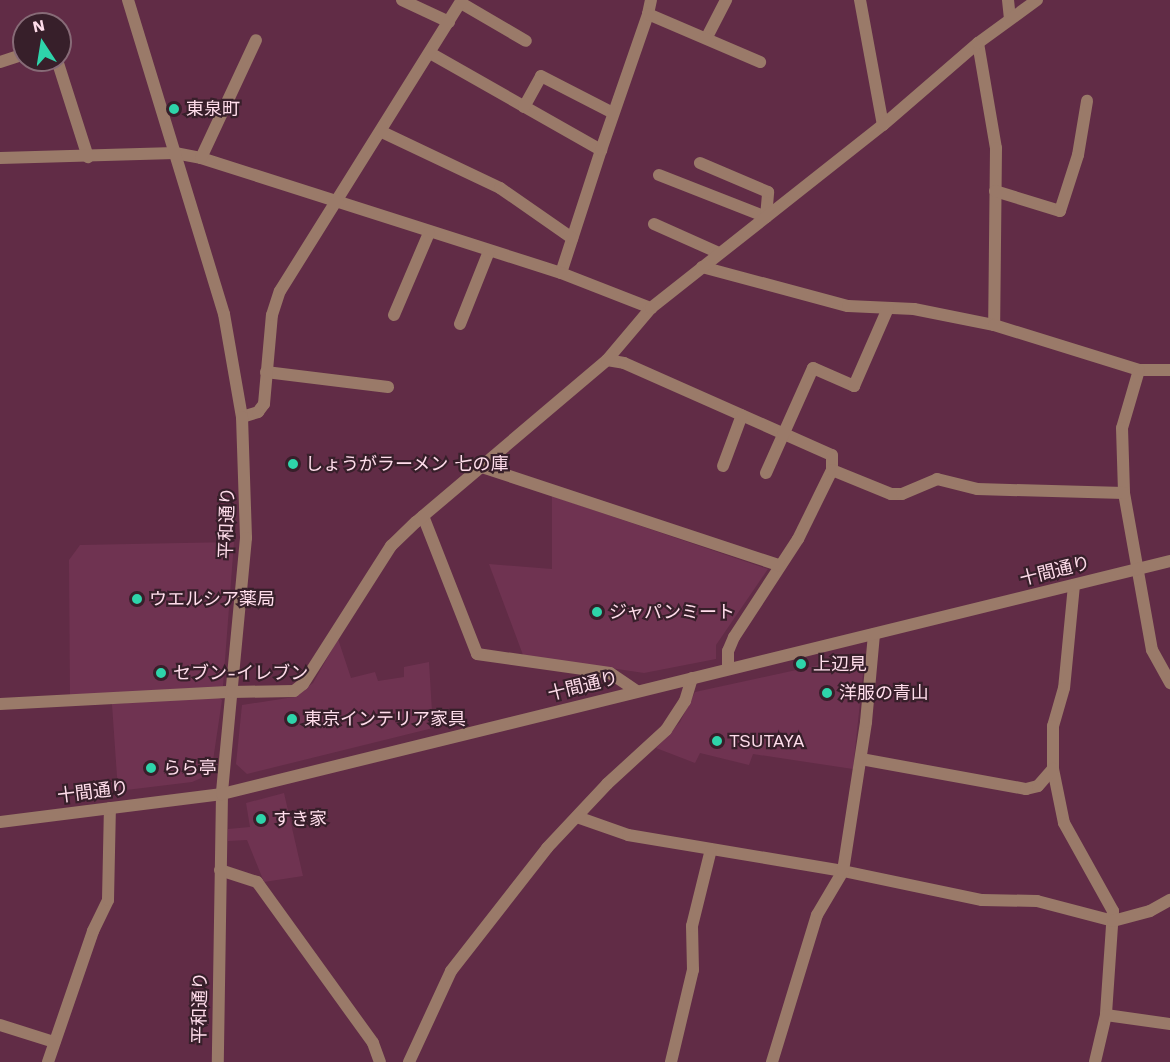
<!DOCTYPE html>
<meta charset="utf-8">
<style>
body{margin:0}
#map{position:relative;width:1170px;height:1062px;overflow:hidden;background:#612c46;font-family:"Work Sans","Noto Sans JP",sans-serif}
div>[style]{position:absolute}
.built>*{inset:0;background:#6f3351}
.minor>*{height:12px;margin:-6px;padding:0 6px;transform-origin:6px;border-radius:6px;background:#9a7a69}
.tertiary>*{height:12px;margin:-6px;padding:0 6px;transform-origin:6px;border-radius:6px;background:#9a7a69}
.dots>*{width:16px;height:16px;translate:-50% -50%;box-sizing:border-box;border:3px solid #371f2a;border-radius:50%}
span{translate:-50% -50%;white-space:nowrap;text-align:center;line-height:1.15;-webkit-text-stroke:4.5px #371f2a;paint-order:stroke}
.poi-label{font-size:18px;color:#ffddeb}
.left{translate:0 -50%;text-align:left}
.street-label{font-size:18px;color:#ffddeb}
.north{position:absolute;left:12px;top:12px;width:60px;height:60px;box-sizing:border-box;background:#371f2a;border:2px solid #876b77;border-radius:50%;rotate:348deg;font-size:16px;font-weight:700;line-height:24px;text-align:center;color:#ffddeb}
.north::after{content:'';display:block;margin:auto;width:21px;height:27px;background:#2ed4aa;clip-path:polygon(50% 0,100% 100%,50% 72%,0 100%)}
</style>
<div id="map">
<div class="built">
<div style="clip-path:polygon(552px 496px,768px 569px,716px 645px,716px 659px,644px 673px,523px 655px,489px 564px,552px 569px)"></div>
<div style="clip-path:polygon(234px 542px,223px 686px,219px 690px,70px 698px,69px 560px,80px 545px)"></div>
<div style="clip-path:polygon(338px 639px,351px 678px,375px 672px,378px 681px,404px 677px,404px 667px,429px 662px,433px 728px,247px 774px,236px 764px,242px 705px,294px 697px,313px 683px)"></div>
<div style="clip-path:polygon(865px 655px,853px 769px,753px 754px,749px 765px,700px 753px,695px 763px,656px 748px,680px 722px,695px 692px)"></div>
<div style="clip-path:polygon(218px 697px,222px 700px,211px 774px,192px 782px,118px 791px,112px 704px)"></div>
<div style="clip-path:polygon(284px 793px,303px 876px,264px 882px,247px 840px,228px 841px,228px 829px,250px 827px,246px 803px)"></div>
</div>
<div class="minor">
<div style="left:402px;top:0;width:52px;rotate:25.1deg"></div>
<div style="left:860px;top:0;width:127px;rotate:79.6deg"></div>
<div style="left:1008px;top:0;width:18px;rotate:84deg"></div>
<div style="left:461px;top:3px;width:75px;rotate:30.3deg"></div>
<div style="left:648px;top:14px;width:14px;rotate:-78deg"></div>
<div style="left:707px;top:37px;width:42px;rotate:-62.8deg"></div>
<div style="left:978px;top:43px;width:107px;rotate:80.3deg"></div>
<div style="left:996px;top:148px;width:177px;rotate:90.6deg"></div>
<div style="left:430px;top:53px;width:197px;rotate:29.6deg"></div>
<div style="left:601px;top:150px;width:129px;rotate:108deg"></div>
<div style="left:57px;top:60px;width:102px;rotate:72.3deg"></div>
<div style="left:0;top:62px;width:25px;rotate:-18deg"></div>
<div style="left:524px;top:107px;width:35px;rotate:-61deg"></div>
<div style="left:541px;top:76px;width:81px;rotate:27.2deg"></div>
<div style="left:382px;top:132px;width:131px;rotate:25.4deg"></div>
<div style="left:500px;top:188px;width:88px;rotate:34.8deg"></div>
<div style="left:601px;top:150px;width:144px;rotate:-70.9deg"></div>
<div style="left:648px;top:14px;width:122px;rotate:23.2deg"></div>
<div style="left:0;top:158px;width:175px;rotate:-1.6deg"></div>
<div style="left:175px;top:153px;width:26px;rotate:11deg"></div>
<div style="left:201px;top:158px;width:378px;rotate:17.7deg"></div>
<div style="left:561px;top:273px;width:97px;rotate:21.3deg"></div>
<div style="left:201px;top:158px;width:130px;rotate:-65deg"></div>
<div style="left:659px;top:175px;width:115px;rotate:21.4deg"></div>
<div style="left:766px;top:217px;width:25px;rotate:-85deg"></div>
<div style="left:768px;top:192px;width:74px;rotate:-156.9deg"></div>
<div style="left:995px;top:191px;width:68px;rotate:17.1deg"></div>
<div style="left:1060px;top:211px;width:59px;rotate:-72.2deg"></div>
<div style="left:1078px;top:155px;width:55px;rotate:-80.5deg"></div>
<div style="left:654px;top:224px;width:71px;rotate:24deg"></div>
<div style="left:702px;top:267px;width:151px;rotate:15deg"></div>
<div style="left:848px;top:306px;width:66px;rotate:2.6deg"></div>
<div style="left:914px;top:309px;width:82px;rotate:11.3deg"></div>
<div style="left:994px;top:325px;width:152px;rotate:17.2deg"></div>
<div style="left:1139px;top:370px;width:31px"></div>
<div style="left:394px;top:315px;width:89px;rotate:-66.9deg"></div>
<div style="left:460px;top:324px;width:79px;rotate:-68.3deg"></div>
<div style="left:607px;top:360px;width:17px;rotate:10deg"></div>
<div style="left:624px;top:363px;width:227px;rotate:23.9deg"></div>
<div style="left:832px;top:455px;width:15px;rotate:90deg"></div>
<div style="left:832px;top:470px;width:77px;rotate:116.2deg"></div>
<div style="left:798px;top:539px;width:117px;rotate:123.1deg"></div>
<div style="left:734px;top:637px;width:15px;rotate:113deg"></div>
<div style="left:728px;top:651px;width:18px;rotate:90deg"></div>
<div style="left:1139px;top:370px;width:60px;rotate:106.3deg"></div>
<div style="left:1122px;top:428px;width:65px;rotate:88.2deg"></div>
<div style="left:1124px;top:493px;width:159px;rotate:79.9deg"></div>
<div style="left:1152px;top:650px;width:38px;rotate:61deg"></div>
<div style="left:266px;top:372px;width:123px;rotate:7deg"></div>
<div style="left:242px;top:417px;width:17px;rotate:-17deg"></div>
<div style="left:258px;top:412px;width:10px;rotate:-53deg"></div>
<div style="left:264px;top:404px;width:89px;rotate:-84.9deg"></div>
<div style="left:272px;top:315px;width:25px;rotate:-72deg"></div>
<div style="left:280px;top:291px;width:343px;rotate:-58deg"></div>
<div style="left:723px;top:466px;width:54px;rotate:-69.6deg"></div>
<div style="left:482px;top:467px;width:313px;rotate:18.3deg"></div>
<div style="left:832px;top:470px;width:64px;rotate:22.1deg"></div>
<div style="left:891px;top:494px;width:11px"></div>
<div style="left:902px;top:494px;width:38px;rotate:-23deg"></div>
<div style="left:937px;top:479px;width:41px;rotate:14deg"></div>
<div style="left:977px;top:489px;width:147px;rotate:1.6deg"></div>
<div style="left:766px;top:473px;width:115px;rotate:-65.9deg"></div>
<div style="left:813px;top:368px;width:45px;rotate:23.7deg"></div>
<div style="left:854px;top:386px;width:85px;rotate:-66.4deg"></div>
<div style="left:423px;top:516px;width:148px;rotate:68.6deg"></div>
<div style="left:477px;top:654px;width:134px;rotate:8.1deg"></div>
<div style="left:610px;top:673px;width:32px;rotate:34deg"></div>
<div style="left:1074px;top:585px;width:103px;rotate:95.5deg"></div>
<div style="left:1064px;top:688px;width:40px;rotate:106deg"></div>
<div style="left:1053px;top:726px;width:43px;rotate:90deg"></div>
<div style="left:1053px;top:769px;width:55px;rotate:78.5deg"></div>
<div style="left:1064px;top:823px;width:101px;rotate:60.9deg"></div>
<div style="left:1113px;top:911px;width:104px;rotate:93.9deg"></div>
<div style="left:1106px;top:1015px;width:48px;rotate:103.2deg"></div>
<div style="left:0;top:704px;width:232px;rotate:-3deg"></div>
<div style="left:861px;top:759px;width:168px;rotate:10.3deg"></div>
<div style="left:1026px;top:789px;width:12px;rotate:-14deg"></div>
<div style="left:1038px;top:786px;width:23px;rotate:-49deg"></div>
<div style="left:577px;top:817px;width:54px;rotate:19.4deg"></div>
<div style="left:628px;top:835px;width:218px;rotate:9.5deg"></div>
<div style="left:843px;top:871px;width:142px;rotate:11.8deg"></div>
<div style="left:982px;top:900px;width:55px;rotate:1deg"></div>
<div style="left:1037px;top:901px;width:79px;rotate:14.7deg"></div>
<div style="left:1113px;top:921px;width:38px;rotate:-15deg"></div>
<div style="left:1150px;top:911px;width:23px;rotate:-29deg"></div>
<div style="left:220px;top:870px;width:39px;rotate:18deg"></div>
<div style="left:257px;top:882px;width:198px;rotate:54.2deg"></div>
<div style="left:373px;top:1043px;width:20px;rotate:70deg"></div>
<div style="left:1106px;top:1015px;width:65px;rotate:8deg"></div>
<div style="left:0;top:1025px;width:57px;rotate:17.5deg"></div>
<div style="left:48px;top:1062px;width:139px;rotate:-71deg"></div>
<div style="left:93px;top:931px;width:34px;rotate:-64deg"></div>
<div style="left:108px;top:900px;width:92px;rotate:-88.8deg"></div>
<div style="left:409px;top:1062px;width:100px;rotate:-65.2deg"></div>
<div style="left:451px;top:971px;width:156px;rotate:-52deg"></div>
<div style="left:547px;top:848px;width:88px;rotate:-46.8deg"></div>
<div style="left:607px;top:784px;width:80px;rotate:-42.5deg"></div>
<div style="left:666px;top:730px;width:35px;rotate:-57deg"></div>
<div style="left:685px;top:701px;width:24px;rotate:-73deg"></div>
<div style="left:671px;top:1062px;width:95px;rotate:-76.6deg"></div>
<div style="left:693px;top:970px;width:44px;rotate:-91.3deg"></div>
<div style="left:692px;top:926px;width:79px;rotate:-76.1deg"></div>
<div style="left:772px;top:1062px;width:154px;rotate:-73deg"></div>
<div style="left:817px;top:915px;width:51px;rotate:-59.4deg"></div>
<div style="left:843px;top:871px;width:151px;rotate:-81.2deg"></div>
<div style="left:866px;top:722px;width:88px;rotate:-84.8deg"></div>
</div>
<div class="tertiary">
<div style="left:128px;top:0;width:328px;rotate:73deg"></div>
<div style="left:224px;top:314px;width:105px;rotate:80.1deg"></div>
<div style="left:242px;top:417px;width:121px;rotate:88.1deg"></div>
<div style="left:246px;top:538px;width:257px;rotate:95.4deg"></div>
<div style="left:222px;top:794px;width:268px;rotate:90.9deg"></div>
<div style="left:232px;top:692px;width:62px;rotate:-0.9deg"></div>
<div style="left:294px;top:691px;width:11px;rotate:-38deg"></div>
<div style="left:303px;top:684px;width:164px;rotate:-57.5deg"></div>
<div style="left:391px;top:546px;width:35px;rotate:-44deg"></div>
<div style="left:416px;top:522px;width:250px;rotate:-40.3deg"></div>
<div style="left:607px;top:360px;width:68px;rotate:-49.8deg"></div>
<div style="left:651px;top:308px;width:295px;rotate:-38.3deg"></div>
<div style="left:883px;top:125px;width:125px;rotate:-40.8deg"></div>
<div style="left:978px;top:43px;width:73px;rotate:-36.1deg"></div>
<div style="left:0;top:822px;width:224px;rotate:-7.2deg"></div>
<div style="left:222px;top:794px;width:976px;rotate:-13.81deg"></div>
</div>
<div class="dots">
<div style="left:174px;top:109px;background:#2ed4aa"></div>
<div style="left:293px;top:464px;background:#2ed4aa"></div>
<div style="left:137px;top:599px;background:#2ed4aa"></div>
<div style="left:597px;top:612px;background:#2ed4aa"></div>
<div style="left:801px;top:664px;background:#2ed4aa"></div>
<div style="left:161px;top:673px;background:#2ed4aa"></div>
<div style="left:827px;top:693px;background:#2ed4aa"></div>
<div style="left:292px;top:719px;background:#2ed4aa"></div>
<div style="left:717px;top:741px;background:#2ed4aa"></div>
<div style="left:151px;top:768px;background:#2ed4aa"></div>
<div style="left:261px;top:819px;background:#2ed4aa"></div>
</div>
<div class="poi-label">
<span class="left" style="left:186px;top:109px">東泉町</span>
<span class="left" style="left:305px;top:464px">しょうがラーメン 七の庫</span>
<span class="left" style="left:149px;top:599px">ウエルシア薬局</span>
<span class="left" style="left:609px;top:612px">ジャパンミート</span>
<span class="left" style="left:813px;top:664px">上辺見</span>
<span class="left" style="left:173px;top:673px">セブン-イレブン</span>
<span class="left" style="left:839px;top:693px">洋服の青山</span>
<span class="left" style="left:304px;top:719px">東京インテリア家具</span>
<span class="left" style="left:729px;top:741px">TSUTAYA</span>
<span class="left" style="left:163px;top:768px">らら亭</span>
<span class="left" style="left:273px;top:819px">すき家</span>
</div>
<div class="street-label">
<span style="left:227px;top:523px;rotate:-88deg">平和通り</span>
<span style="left:1055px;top:571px;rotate:-14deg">十間通り</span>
<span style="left:583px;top:686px;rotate:-14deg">十間通り</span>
<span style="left:93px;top:792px;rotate:-7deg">十間通り</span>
<span style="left:200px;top:1008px;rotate:-89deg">平和通り</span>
</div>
<div class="north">N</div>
</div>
